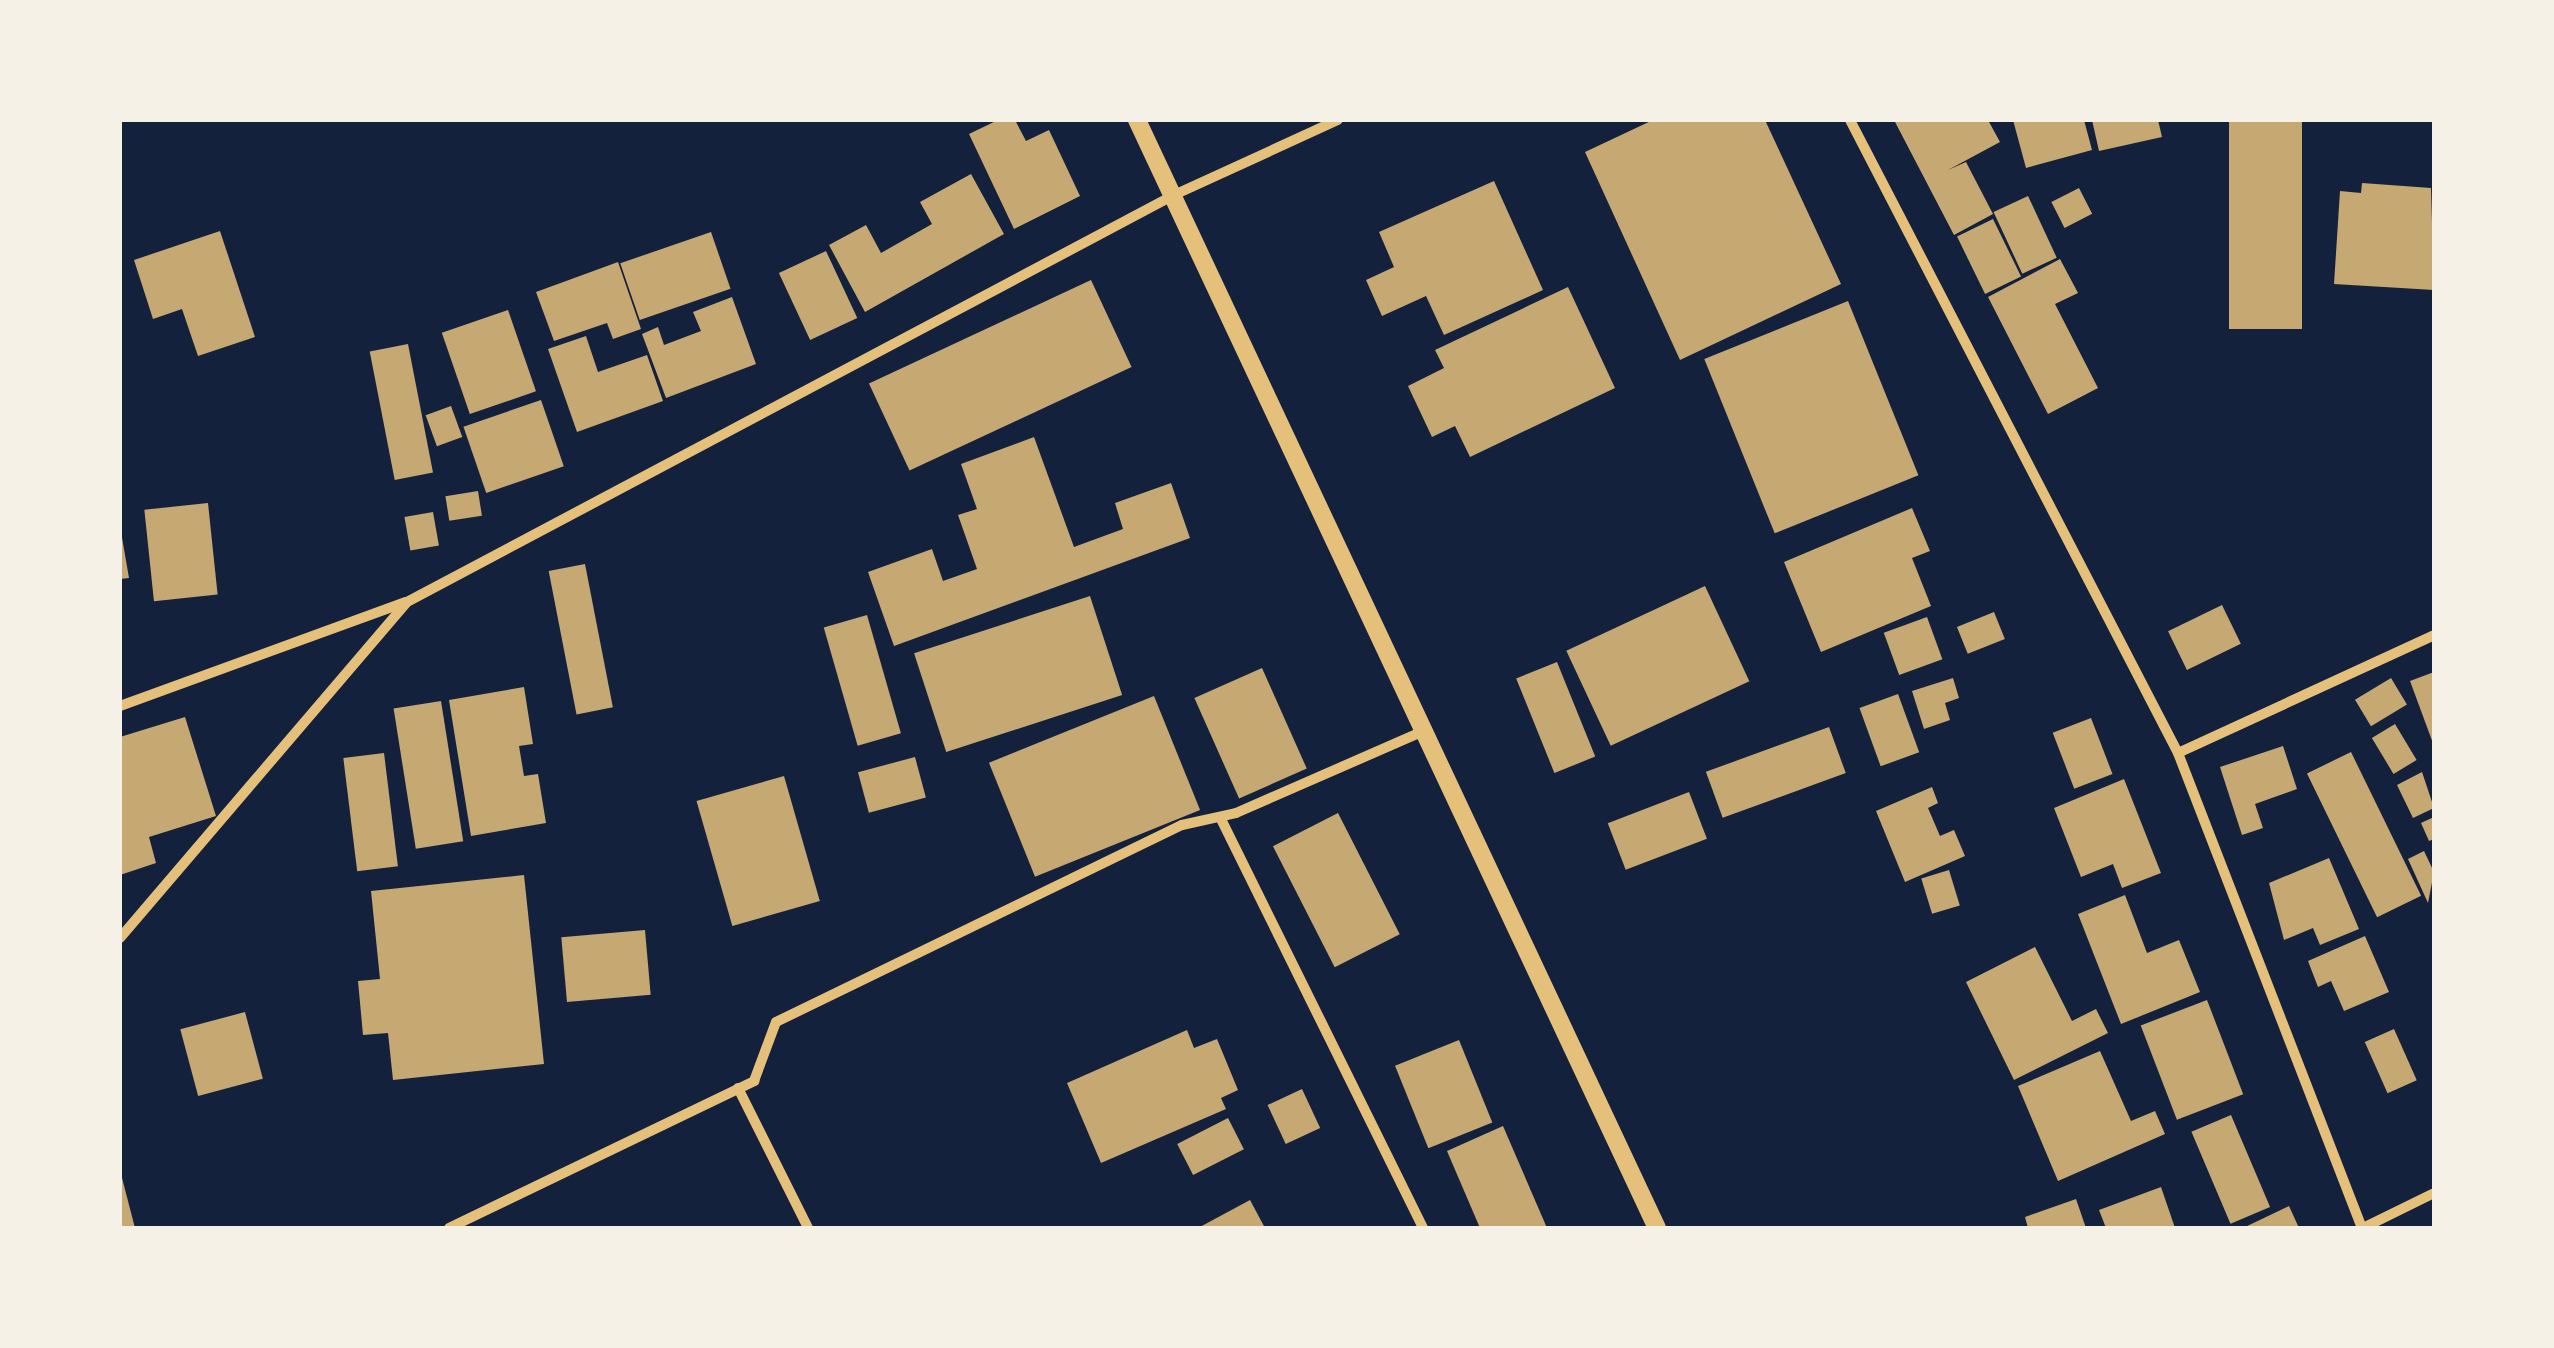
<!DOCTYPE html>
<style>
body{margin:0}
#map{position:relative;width:2554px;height:1348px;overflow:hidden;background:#14213d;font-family:"Source Sans 3",sans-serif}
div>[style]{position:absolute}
.building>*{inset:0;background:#c6a872;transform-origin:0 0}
.minor>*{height:10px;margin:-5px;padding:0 5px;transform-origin:5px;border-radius:5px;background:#e5c07b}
.tertiary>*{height:18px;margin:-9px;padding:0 9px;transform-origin:9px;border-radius:9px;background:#e5c07b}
span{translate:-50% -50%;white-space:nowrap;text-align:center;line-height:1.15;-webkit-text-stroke:9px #f6f1e7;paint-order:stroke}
.frame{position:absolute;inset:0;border:122px solid #f6f1e7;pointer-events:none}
</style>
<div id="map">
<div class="building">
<div style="clip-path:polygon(998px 120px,1015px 120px,1026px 141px,1049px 130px,1080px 196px,1014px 229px,969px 134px)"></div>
<div style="clip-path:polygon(1653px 120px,1765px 120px,1841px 284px,1680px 360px,1585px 152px)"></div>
<div style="clip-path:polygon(1894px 120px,1988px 120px,2000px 142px,1948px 170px,1966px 162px,1993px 214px,1954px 235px)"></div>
<div style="clip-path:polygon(2013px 120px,2084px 120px,2092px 150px,2026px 168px)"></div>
<div style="clip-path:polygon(2092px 120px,2158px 120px,2162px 137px,2099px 151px)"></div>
<div style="left:2229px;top:120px;width:73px;height:209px"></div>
<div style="clip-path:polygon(971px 174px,1004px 234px,865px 312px,829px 245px,866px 225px,881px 253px,932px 224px,920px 202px)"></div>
<div style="clip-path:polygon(1494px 181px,1543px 290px,1444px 335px,1426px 296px,1382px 316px,1366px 280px,1394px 267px,1379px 232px)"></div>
<div style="clip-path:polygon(2362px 183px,2431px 188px,2434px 290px,2334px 284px,2340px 191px,2361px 193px)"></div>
<div style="left:2079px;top:188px;width:29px;height:31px;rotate:63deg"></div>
<div style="left:2028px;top:196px;width:68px;height:38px;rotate:65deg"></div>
<div style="left:1993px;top:219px;width:64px;height:40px;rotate:64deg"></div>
<div style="clip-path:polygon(220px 231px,255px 337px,198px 356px,182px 309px,153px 319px,134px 260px)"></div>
<div style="left:711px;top:232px;width:60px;height:96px;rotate:71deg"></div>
<div style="left:826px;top:251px;width:74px;height:52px;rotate:65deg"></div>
<div style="clip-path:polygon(2060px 259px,2078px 293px,2055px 304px,2098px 388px,2048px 414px,1988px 297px)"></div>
<div style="clip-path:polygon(618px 262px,641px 329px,613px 339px,607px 323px,554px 341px,536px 292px)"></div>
<div style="left:1091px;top:280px;width:96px;height:245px;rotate:65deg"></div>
<div style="clip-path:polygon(1568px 287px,1615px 388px,1470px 457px,1455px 426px,1432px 437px,1408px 386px,1444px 368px,1435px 350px)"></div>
<div style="clip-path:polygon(732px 297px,756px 364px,666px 398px,642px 334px,658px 327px,664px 345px,701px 331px,693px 312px)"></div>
<div style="left:1848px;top:301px;width:188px;height:155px;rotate:68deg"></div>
<div style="left:508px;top:310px;width:86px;height:70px;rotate:71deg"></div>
<div style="clip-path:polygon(586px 336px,598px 372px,647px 355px,663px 401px,577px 432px,548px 349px)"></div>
<div style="left:408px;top:344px;width:131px;height:39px;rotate:79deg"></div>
<div style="left:541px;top:400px;width:70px;height:82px;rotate:71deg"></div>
<div style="left:451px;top:406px;width:33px;height:27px;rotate:70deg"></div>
<div style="clip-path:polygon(1034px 437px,1074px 547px,1123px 529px,1115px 503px,1171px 483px,1190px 538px,894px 646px,868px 572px,932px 549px,943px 581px,977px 569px,958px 515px,977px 509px,961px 464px)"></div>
<div style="left:478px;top:491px;width:25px;height:33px;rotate:81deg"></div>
<div style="left:208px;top:503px;width:92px;height:64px;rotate:84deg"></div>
<div style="clip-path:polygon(1912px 508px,1930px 551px,1912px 558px,1931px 606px,1821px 652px,1784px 562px)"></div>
<div style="left:433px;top:512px;width:34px;height:29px;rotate:80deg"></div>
<div style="clip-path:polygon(120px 526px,129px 578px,120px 579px)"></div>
<div style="left:585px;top:564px;width:146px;height:37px;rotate:79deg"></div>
<div style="left:1705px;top:586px;width:105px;height:153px;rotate:65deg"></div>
<div style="left:1090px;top:596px;width:104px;height:185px;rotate:72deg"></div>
<div style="left:2222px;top:605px;width:43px;height:60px;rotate:64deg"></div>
<div style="left:1994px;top:612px;width:29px;height:40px;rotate:68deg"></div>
<div style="left:867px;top:615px;width:123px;height:45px;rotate:74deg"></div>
<div style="left:1927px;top:617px;width:45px;height:46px;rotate:70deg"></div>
<div style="left:1557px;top:662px;width:102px;height:44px;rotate:68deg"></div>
<div style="left:1262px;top:668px;width:110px;height:74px;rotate:66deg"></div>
<div style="clip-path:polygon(2434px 672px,2434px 746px,2410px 681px)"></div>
<div style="clip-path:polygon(1953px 678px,1959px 698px,1945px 703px,1950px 720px,1924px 729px,1912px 691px)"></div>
<div style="left:2391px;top:678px;width:31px;height:42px;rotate:59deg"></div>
<div style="clip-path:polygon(524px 687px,533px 744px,519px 746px,524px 776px,538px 774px,546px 823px,471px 836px,449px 700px)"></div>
<div style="left:1898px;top:694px;width:62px;height:41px;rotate:70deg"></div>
<div style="left:1154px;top:696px;width:123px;height:178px;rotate:68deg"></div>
<div style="left:441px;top:701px;width:142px;height:48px;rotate:81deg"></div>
<div style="clip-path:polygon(185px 717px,216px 816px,149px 837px,156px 863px,120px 875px,120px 737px)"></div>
<div style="left:2091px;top:718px;width:60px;height:41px;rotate:69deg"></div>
<div style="left:2395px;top:724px;width:42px;height:27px;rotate:59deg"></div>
<div style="left:1829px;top:727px;width:49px;height:131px;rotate:70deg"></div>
<div style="clip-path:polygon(2283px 746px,2297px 789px,2255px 804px,2263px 828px,2242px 835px,2220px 767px)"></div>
<div style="left:2351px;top:752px;width:160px;height:49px;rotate:64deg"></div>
<div style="left:384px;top:753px;width:114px;height:41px;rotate:83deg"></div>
<div style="left:915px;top:757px;width:42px;height:59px;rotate:75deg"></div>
<div style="clip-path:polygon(2422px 772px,2434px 808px,2413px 818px,2397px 785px)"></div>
<div style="left:784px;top:776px;width:130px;height:91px;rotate:74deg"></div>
<div style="clip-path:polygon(2124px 779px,2161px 873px,2122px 888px,2113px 864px,2081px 877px,2054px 808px)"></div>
<div style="clip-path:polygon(1932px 787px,1938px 803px,1928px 808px,1940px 836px,1954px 830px,1965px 856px,1905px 882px,1876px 811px)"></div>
<div style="left:1689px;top:792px;width:50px;height:87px;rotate:69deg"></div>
<div style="left:1338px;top:813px;width:136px;height:73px;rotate:63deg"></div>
<div style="clip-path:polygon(2434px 817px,2434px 839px,2429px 841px,2421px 823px)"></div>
<div style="clip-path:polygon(2424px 851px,2434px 872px,2428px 903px,2408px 859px)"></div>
<div style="clip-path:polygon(2329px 858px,2359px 929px,2320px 945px,2313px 928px,2284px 940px,2269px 883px)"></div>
<div style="left:1949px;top:870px;width:37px;height:29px;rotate:73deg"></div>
<div style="clip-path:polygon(524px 875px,544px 1064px,393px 1080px,388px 1033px,363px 1035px,358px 981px,380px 979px,371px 891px)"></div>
<div style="clip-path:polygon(2125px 895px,2147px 953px,2179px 940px,2200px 992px,2121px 1024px,2078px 914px)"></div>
<div style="left:645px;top:930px;width:65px;height:84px;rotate:85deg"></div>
<div style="clip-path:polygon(2365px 936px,2389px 992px,2344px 1011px,2331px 981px,2318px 987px,2308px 961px)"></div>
<div style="clip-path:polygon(2035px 947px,2072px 1021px,2096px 1009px,2108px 1033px,2014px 1080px,1966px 982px)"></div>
<div style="left:2207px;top:1000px;width:101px;height:71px;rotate:69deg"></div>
<div style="left:245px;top:1012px;width:69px;height:67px;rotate:75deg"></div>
<div style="left:2394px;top:1029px;width:56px;height:32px;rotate:66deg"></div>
<div style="clip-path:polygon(1187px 1030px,1194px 1048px,1217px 1039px,1238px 1090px,1221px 1098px,1226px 1109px,1101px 1163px,1067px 1083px)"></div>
<div style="left:1459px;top:1040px;width:89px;height:69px;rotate:68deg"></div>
<div style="clip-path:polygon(2100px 1051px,2131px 1121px,2155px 1111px,2165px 1134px,2058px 1181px,2018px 1086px)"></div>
<div style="left:1302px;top:1089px;width:43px;height:38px;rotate:65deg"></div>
<div style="left:2231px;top:1115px;width:100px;height:43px;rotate:67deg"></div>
<div style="left:1228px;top:1118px;width:35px;height:57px;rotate:63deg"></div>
<div style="clip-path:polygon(1503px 1126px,1547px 1228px,1480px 1228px,1447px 1151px)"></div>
<div style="clip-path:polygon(121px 1174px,135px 1228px,120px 1228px)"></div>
<div style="clip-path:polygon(2161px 1187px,2175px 1228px,2106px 1228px,2099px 1210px)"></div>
<div style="clip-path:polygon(2076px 1199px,2086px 1228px,2028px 1228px,2025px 1217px)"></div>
<div style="clip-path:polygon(1250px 1200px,1265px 1228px,1198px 1228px)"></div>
<div style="clip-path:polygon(2289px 1206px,2299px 1228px,2243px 1228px)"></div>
</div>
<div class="minor">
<div style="left:1850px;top:120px;width:713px;rotate:62.61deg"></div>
<div style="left:2178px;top:753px;width:509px;rotate:68.83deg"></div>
<div style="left:120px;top:706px;width:304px;rotate:-20deg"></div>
<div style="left:2178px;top:753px;width:282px;rotate:-24.7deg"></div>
<div style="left:1220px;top:817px;width:458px;rotate:63.7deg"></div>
<div style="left:120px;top:938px;width:442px;rotate:-49.5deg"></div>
<div style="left:407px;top:602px;width:868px;rotate:-27.95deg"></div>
<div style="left:1174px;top:195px;width:180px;rotate:-24.6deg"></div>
<div style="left:738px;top:1088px;width:157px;rotate:63.4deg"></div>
<div style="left:449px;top:1228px;width:339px;rotate:-25.7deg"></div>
<div style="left:754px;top:1081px;width:63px;rotate:-69.6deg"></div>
<div style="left:776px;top:1022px;width:451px;rotate:-25.9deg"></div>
<div style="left:1182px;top:825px;width:55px;rotate:-12.5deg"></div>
<div style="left:1236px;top:813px;width:205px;rotate:-23.6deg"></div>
<div style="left:2363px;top:1228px;width:79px;rotate:-26.2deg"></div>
</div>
<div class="tertiary">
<div style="left:1137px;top:120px;width:1224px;rotate:64.86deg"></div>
</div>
<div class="frame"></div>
</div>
